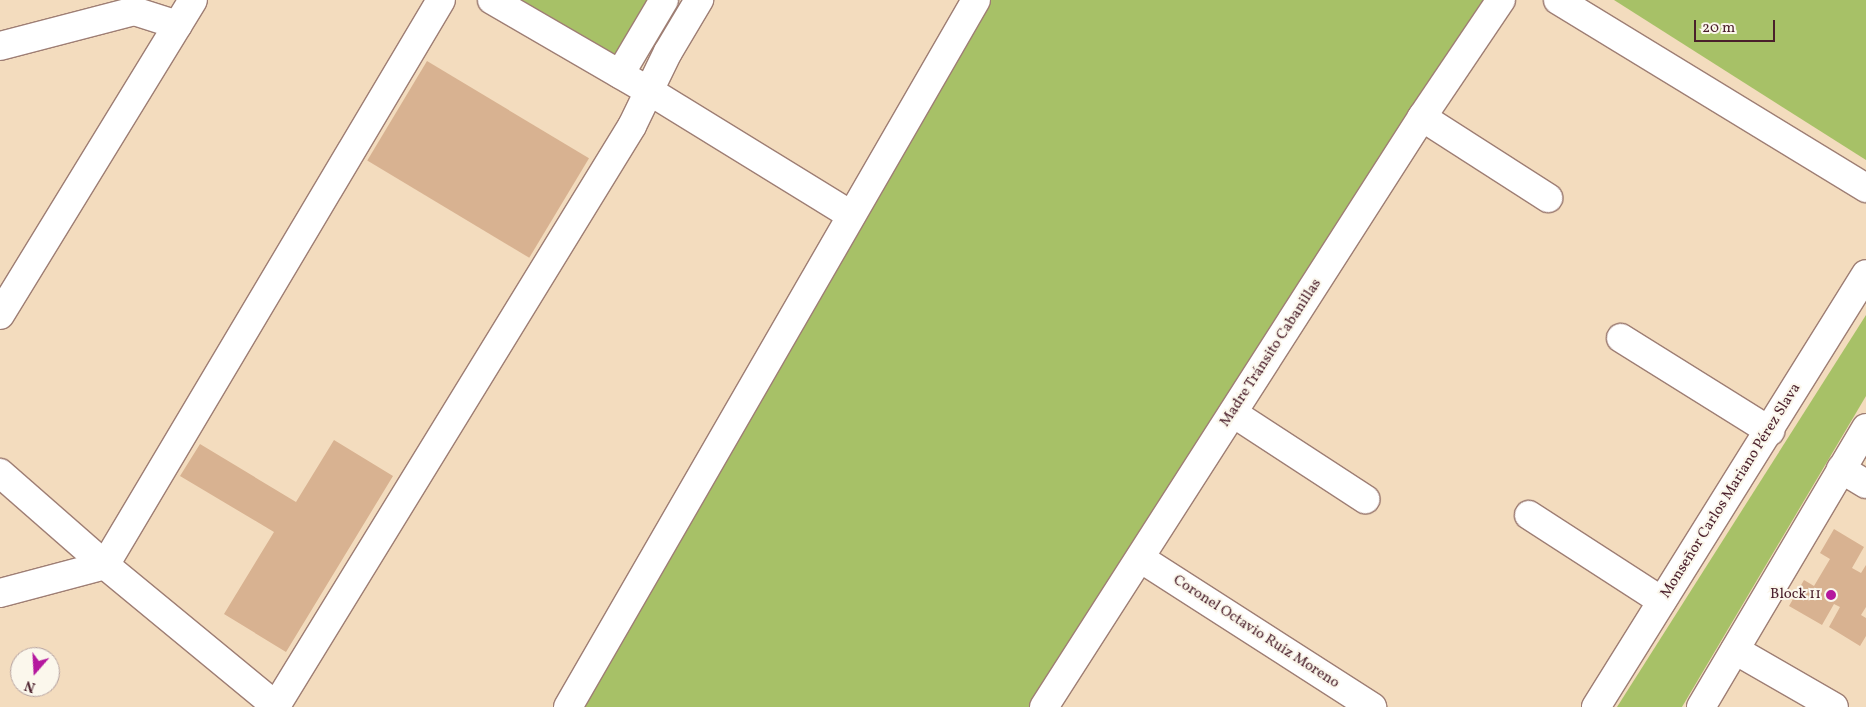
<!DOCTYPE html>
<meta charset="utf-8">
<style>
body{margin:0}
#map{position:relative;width:1866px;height:707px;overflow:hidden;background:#f3dcbe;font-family:Vollkorn,serif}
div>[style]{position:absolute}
.green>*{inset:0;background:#a7c167}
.building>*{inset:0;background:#d8b291;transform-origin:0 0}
.roads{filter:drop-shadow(1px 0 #9e7e74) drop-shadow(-1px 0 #9e7e74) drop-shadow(0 1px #9e7e74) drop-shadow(0 -1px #9e7e74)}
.minor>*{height:28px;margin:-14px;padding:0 14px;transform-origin:14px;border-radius:14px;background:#fff}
.dots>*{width:14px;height:14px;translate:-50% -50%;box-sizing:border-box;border:2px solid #fbf7ec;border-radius:50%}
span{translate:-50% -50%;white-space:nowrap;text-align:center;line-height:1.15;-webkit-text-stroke:4px #fbf7ec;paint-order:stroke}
.street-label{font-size:15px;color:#4a1f2b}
.poi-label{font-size:15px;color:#4a1f2b}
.right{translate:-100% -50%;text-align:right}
.north{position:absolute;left:10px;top:647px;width:50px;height:50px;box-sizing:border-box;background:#fbf7ec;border:1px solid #b4a19f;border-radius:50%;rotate:199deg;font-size:14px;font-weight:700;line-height:20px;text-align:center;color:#4a1f2b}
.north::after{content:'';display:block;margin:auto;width:18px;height:22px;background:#b5179e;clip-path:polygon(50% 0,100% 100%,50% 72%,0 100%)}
.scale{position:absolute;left:1694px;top:20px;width:81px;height:22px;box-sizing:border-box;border:2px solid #4a1f2b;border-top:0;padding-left:6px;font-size:15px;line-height:18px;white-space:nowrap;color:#4a1f2b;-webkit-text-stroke:4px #fbf7ec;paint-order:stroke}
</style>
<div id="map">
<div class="green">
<div style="clip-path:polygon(492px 0,663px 0,619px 72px)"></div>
<div style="clip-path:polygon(979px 0,1492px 0,1037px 707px,569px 707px)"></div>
<div style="clip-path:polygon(1614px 0,1866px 0,1866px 160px)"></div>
<div style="clip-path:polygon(1866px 315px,1866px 396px,1682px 707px,1617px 707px)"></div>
</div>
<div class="building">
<div style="left:427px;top:61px;width:189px;height:116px;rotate:31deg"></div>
<div style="clip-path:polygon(334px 440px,393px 476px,286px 652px,224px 614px,274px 532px,180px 476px,200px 444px,296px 502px)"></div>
<div style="clip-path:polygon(1834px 529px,1864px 547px,1852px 568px,1861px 573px,1866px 565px,1866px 607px,1861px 615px,1866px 618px,1866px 636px,1860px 646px,1829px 627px,1840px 607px,1834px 604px,1822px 625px,1789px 606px,1804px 580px,1814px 586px,1830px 559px,1820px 553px)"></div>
</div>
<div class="roads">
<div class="minor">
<div style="left:492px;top:0;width:184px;rotate:30.1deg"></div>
<div style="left:651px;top:92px;width:235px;rotate:31.6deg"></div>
<div style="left:1558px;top:0;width:361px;rotate:31.4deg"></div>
<div style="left:0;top:46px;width:138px;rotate:-14.6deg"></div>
<div style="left:134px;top:11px;width:46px;rotate:17.7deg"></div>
<div style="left:620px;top:74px;width:86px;rotate:-59.3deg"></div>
<div style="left:1422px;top:117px;width:150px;rotate:32.7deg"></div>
<div style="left:0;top:315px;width:369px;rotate:-58.5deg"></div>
<div style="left:1621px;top:338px;width:176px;rotate:32deg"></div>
<div style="left:1233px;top:413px;width:158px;rotate:33.1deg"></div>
<div style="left:1841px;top:469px;width:29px;rotate:31deg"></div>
<div style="left:0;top:473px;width:140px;rotate:41.2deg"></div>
<div style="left:105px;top:565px;width:223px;rotate:39.5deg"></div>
<div style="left:1529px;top:515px;width:158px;rotate:32.9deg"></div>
<div style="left:1140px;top:558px;width:276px;rotate:32.7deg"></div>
<div style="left:0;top:593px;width:109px;rotate:-14.9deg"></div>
<div style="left:105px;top:565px;width:657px;rotate:-59.26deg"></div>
<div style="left:1735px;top:650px;width:114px;rotate:29.9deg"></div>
<div style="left:276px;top:706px;width:681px;rotate:-58.46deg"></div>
<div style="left:632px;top:126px;width:82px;rotate:-64.1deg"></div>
<div style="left:668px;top:52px;width:61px;rotate:-59.2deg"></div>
<div style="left:568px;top:707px;width:816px;rotate:-60.01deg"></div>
<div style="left:1044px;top:707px;width:701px;rotate:-57.35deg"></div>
<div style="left:1422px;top:117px;width:141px;rotate:-56deg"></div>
<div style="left:1596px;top:707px;width:510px;rotate:-58.05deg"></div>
<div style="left:1701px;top:707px;width:324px;rotate:-59.4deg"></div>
</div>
</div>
<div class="dots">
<div style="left:1831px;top:595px;background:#b5179e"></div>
</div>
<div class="street-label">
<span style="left:1271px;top:353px;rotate:-57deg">Madre Tránsito Cabanillas</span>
<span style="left:1731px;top:491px;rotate:-58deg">Monseñor Carlos Mariano Pérez Slava</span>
<span style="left:1256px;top:632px;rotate:33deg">Coronel Octavio Ruiz Moreno</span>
</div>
<div class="poi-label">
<span class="right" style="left:1821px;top:595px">Block 11</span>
</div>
<div class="north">N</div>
<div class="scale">20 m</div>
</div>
